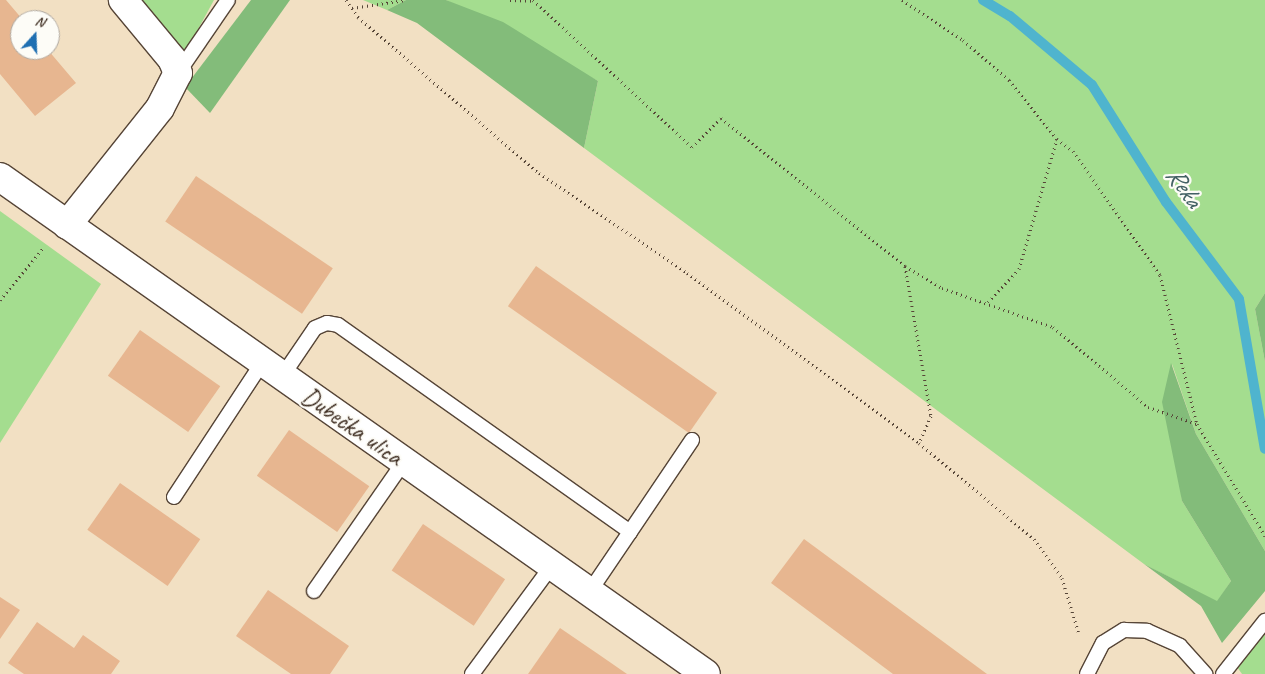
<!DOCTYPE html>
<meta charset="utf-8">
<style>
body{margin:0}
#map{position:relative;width:1265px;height:674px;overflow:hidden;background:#f2e0c3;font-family:Caveat,sans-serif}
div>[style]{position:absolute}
.green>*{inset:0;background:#a4dd8f}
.forest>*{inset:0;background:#83bc7a}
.stream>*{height:10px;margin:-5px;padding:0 5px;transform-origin:5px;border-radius:5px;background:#4fb4ce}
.building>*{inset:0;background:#e7b690;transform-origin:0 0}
.path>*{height:3px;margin-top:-1.5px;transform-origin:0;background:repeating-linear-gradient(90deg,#564537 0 1px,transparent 0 5px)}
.roads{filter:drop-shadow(1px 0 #564537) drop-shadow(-1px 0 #564537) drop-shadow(0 1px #564537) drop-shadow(0 -1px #564537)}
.service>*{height:14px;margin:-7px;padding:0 7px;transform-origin:7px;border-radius:7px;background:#fff}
.minor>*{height:28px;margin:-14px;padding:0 14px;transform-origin:14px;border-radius:14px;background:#fff}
span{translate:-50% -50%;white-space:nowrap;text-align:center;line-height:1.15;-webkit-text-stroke:4.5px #fdfcf7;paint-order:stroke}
.street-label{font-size:25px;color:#3b2a1e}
.water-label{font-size:26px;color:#436164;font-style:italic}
.north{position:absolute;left:10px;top:10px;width:50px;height:50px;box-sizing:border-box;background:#fdfcf7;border:1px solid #afa8a0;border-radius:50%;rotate:20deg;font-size:14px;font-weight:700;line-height:20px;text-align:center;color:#3b2a1e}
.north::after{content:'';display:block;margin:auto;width:18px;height:22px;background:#1f6fb2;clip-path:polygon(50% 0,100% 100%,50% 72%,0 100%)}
</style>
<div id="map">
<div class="green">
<div style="clip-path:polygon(138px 0,214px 0,184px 55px)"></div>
<div style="clip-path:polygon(363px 0,406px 0,387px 10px)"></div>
<div style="clip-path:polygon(446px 0,1265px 0,1265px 293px,1255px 309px,1265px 362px,1265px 551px,1196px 434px,1172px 364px,1182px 501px,1231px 581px,1217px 602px,1144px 564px,584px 148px,598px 81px)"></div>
<div style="clip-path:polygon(0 211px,101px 284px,0 443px)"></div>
<div style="clip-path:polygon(1265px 632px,1265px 674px,1242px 674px,1237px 667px)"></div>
</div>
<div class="forest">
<div style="clip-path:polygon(251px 0,290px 0,210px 113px,185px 87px)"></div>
<div style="clip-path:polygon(406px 0,446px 0,503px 22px,598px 81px,584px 148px,417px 23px,387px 10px)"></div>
<div style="clip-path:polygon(1265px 293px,1265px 362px,1255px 309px)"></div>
<div style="clip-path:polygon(1171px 363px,1196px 434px,1265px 551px,1265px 591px,1222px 643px,1201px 606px,1144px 564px,1217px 601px,1231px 581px,1182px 501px,1162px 402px)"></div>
</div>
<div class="stream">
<div style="left:983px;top:0;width:31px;rotate:31deg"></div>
<div style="left:1010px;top:16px;width:107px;rotate:40.1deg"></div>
<div style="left:1092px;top:85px;width:138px;rotate:57.7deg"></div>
<div style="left:1166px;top:202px;width:121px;rotate:53deg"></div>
<div style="left:1239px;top:299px;width:152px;rotate:80.2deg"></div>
</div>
<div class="building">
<div style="clip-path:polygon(0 0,6px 0,23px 20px,20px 50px,48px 50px,76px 83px,35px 116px,0 74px)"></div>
<div style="left:196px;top:176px;width:165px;height:55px;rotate:34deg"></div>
<div style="left:536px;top:266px;width:221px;height:49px;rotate:35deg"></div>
<div style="left:140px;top:330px;width:98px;height:56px;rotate:35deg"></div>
<div style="left:289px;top:430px;width:98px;height:56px;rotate:35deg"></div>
<div style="left:120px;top:483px;width:98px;height:57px;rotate:35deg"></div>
<div style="left:423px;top:524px;width:99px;height:56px;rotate:34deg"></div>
<div style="clip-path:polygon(804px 539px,987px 674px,893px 674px,771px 583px)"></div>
<div style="clip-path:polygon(268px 590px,349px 646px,330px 674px,291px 674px,236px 636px)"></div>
<div style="clip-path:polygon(0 597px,20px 610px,0 639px)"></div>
<div style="clip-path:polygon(37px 622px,74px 648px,83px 635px,120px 661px,111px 674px,24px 674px,8px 663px)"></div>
<div style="clip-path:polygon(560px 628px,601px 656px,627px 674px,528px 674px)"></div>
</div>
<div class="path">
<div style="left:346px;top:0;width:21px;rotate:55deg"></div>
<div style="left:358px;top:17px;width:239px;rotate:40.8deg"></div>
<div style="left:539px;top:173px;width:179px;rotate:34deg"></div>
<div style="left:687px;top:273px;width:288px;rotate:36.2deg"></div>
<div style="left:919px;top:443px;width:150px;rotate:39.9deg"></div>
<div style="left:1034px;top:539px;width:48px;rotate:54.3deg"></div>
<div style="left:1062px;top:578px;width:59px;rotate:73.1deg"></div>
<div style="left:510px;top:0;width:23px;rotate:2deg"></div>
<div style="left:533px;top:0;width:217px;rotate:42.8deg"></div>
<div style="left:692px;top:147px;width:41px;rotate:-45deg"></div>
<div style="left:721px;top:118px;width:236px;rotate:38.8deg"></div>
<div style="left:905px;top:266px;width:43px;rotate:30.7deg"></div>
<div style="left:942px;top:288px;width:118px;rotate:19.4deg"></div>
<div style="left:1053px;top:327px;width:124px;rotate:40.1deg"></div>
<div style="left:1148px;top:407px;width:52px;rotate:19.1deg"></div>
<div style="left:902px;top:0;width:73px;rotate:33.3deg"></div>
<div style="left:963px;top:40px;width:61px;rotate:41deg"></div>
<div style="left:1009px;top:80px;width:76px;rotate:50.9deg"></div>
<div style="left:1057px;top:139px;width:20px;rotate:37deg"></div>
<div style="left:1073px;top:151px;width:151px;rotate:54.9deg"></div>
<div style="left:1160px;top:275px;width:154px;rotate:76.1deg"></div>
<div style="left:1197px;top:424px;width:131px;rotate:58.7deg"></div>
<div style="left:352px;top:8px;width:54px;rotate:-8.6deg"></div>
<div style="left:905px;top:266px;width:152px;rotate:80.2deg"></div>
<div style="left:931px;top:416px;width:30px;rotate:114deg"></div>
<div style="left:0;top:300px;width:69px;rotate:-50.3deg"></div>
<div style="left:988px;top:302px;width:45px;rotate:-46.8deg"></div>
<div style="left:1019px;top:269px;width:135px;rotate:-73.7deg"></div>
</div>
<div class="roads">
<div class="service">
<div style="left:178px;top:73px;width:88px;rotate:-55.6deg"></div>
<div style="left:281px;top:378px;width:60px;rotate:-55.8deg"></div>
<div style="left:315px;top:328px;width:13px;rotate:-23deg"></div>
<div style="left:327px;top:323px;width:11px;rotate:10deg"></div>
<div style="left:338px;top:325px;width:358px;rotate:35.3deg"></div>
<div style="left:630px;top:532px;width:71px;rotate:124.1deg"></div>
<div style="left:174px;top:497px;width:160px;rotate:-56.7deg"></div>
<div style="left:630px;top:532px;width:111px;rotate:-56deg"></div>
<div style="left:314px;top:591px;width:156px;rotate:-55.2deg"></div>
<div style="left:472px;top:674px;width:133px;rotate:-53.6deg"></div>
<div style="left:1087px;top:674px;width:35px;rotate:-63deg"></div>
<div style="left:1103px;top:643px;width:25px;rotate:-32deg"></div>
<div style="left:1124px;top:630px;width:23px;rotate:2deg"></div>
<div style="left:1147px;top:631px;width:36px;rotate:24deg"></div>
<div style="left:1180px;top:646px;width:38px;rotate:48deg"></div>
<div style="left:1223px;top:674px;width:68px;rotate:-51.6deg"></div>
</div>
<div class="minor">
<div style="left:0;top:177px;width:863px;rotate:35.14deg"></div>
<div style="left:67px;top:225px;width:149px;rotate:-51.5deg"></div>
<div style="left:160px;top:108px;width:39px;rotate:-63deg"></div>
<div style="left:178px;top:73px;width:15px;rotate:-113deg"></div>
<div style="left:172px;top:59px;width:77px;rotate:-129.7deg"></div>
</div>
</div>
<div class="street-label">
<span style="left:352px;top:427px;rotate:35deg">Dubečka ulica</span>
</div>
<div class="water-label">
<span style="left:1184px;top:187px;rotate:55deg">Reka</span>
</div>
<div class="north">N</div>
</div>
